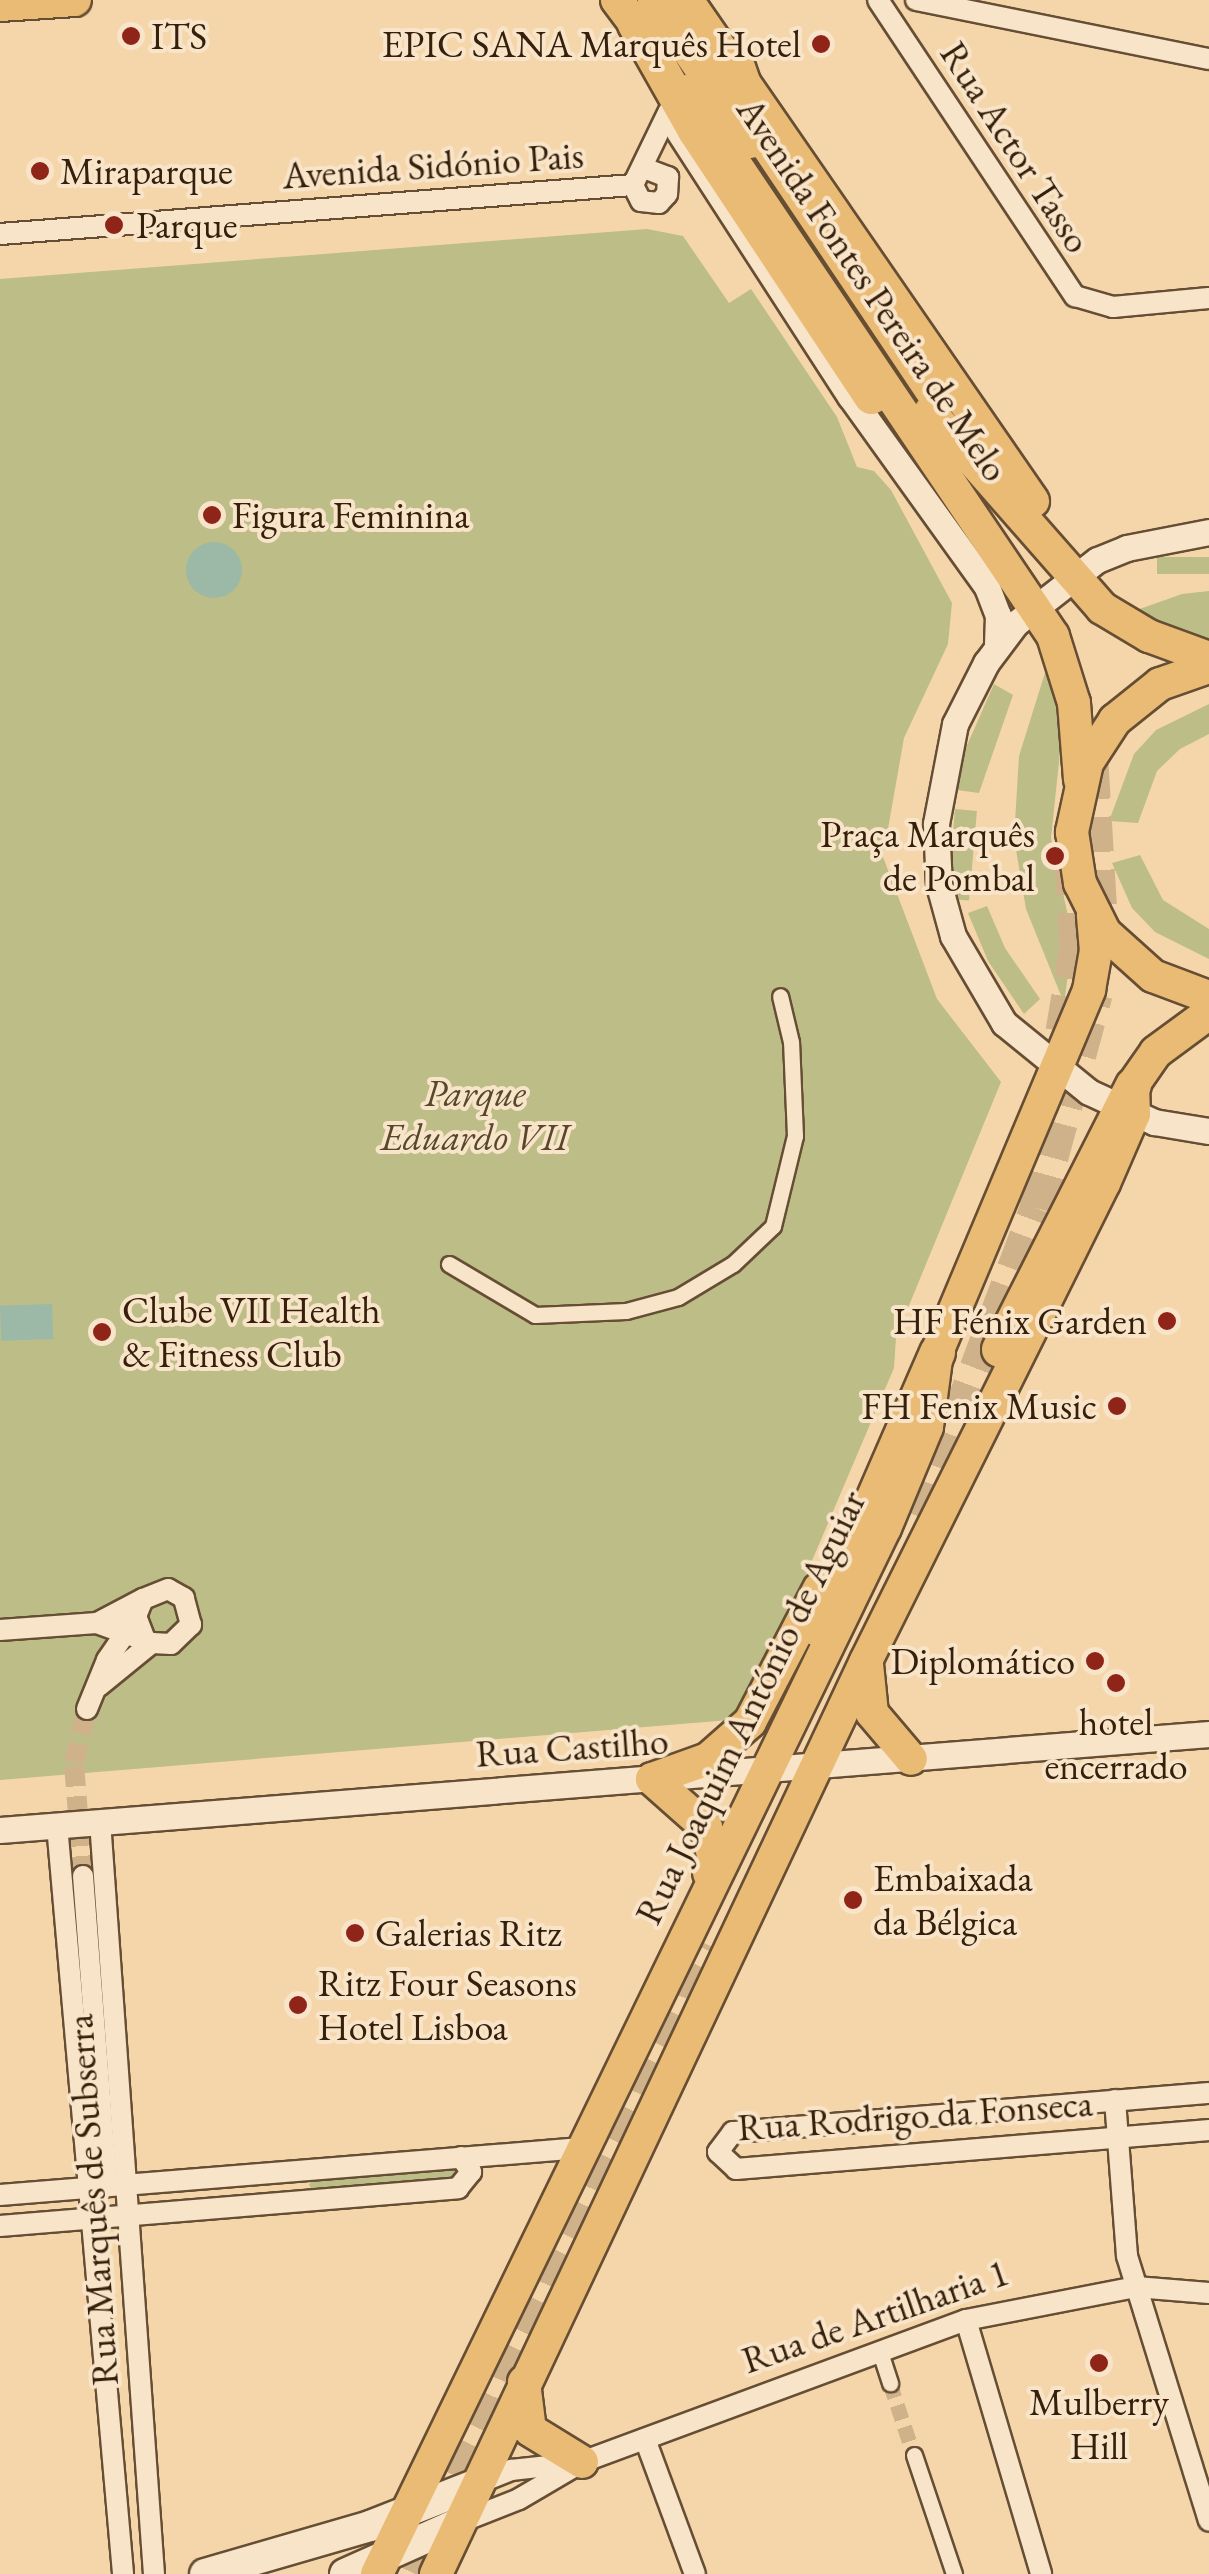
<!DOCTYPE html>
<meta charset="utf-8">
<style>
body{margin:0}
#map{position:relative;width:1209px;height:2574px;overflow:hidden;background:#f5d6aa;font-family:"EB Garamond",serif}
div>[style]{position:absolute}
.green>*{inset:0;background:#bdbd87;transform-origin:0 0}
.water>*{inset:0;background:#9cb9a8;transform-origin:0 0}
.round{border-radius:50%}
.pedestrian-tunnel>*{height:15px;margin-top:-7.5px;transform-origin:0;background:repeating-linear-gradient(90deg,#cfb28a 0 15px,transparent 0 23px)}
.minor-tunnel>*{height:20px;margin-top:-10px;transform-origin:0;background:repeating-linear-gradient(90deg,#cfb28a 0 20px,transparent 0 30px)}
.trunk-tunnel>*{height:35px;margin-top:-17.5px;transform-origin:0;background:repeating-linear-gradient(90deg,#cfb28a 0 35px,transparent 0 53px)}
.roads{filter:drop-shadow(2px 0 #664e34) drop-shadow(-2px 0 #664e34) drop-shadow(0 2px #664e34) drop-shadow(0 -2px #664e34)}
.pedestrian>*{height:15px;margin:-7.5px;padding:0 7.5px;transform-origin:7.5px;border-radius:7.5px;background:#f8e4c8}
.minor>*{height:20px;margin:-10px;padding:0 10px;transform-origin:10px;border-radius:10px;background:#f8e4c8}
.tertiary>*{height:25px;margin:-12.5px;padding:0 12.5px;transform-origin:12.5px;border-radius:12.5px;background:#f8e4c8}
.secondary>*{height:30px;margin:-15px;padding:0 15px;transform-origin:15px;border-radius:15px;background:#f8e4c8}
.primary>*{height:32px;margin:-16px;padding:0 16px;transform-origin:16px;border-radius:16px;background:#eabb75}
.trunk>*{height:35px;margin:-17.5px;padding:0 17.5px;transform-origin:17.5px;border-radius:17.5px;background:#eabb75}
.dots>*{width:28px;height:28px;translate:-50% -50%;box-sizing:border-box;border:5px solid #f8e4c8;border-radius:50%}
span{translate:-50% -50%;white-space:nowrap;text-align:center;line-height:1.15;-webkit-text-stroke:8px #f8e4c8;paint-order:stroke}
.poi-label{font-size:38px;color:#36200c}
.left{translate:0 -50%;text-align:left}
.right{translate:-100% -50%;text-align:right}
.street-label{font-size:38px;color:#36200c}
.park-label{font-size:38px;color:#58472b;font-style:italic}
</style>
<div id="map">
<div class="green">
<div style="clip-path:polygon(647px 229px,683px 236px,729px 303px,751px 289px,837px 417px,857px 467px,874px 471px,891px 490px,952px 603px,948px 644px,904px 738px,883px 857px,937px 999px,1001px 1082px,896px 1337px,894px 1368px,763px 1676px,730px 1720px,0 1780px,0 279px)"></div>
<div style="left:1209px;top:557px;width:17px;height:52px;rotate:90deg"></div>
<div style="clip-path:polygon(1209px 591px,1209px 641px,1134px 611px,1182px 594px)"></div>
<div style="clip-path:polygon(1049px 660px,1061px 743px,1051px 838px,1073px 939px,1064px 1003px,1026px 909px,1014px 838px,1019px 756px)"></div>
<div style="clip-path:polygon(994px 684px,1013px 695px,979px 793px,957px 790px,965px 750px)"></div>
<div style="clip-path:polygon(1209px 704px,1209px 734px,1180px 749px,1157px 771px,1138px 823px,1109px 821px,1134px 754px,1156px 730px)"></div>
<div style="left:955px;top:809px;width:22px;height:90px;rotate:5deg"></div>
<div style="clip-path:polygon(1140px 855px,1163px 900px,1209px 929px,1209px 959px,1155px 932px,1132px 908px,1112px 863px)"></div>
<div style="clip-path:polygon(987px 906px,1005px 948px,1040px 999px,1024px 1014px,988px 961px,968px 913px)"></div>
<div style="clip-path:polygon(460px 2166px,461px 2180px,314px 2192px,309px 2185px,313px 2178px)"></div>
</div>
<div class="water">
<div class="round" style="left:186px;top:542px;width:56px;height:56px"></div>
<div style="left:52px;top:1304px;width:35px;height:52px;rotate:88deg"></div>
</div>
<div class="pedestrian-tunnel">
<div style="left:890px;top:2383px;width:76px;rotate:71.6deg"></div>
</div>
<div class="minor-tunnel">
<div style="left:83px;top:1876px;width:113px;rotate:-94.6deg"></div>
<div style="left:74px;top:1763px;width:56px;rotate:-76.5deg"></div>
</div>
<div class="trunk-tunnel">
<div style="left:871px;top:396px;width:79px;rotate:55.3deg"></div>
<div style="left:1091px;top:764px;width:168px;rotate:86.6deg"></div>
<div style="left:1063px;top:1031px;width:85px;rotate:-80.5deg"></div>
<div style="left:1077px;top:947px;width:82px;rotate:-93.5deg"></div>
<div style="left:921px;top:1517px;width:330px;rotate:-69.4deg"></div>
<div style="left:1037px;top:1208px;width:222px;rotate:-74.8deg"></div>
<div style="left:416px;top:2574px;width:694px;rotate:-64.58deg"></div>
</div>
<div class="roads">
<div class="pedestrian">
<div style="left:449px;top:1264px;width:100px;rotate:30.7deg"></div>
<div style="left:535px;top:1315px;width:91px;rotate:-2.5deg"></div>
<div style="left:626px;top:1311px;width:54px;rotate:-15.1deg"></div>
<div style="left:678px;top:1297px;width:64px;rotate:-31deg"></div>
<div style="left:733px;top:1264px;width:55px;rotate:-43.5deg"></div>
<div style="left:773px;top:1226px;width:93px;rotate:-76.3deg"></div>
<div style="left:795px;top:1136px;width:94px;rotate:-92.4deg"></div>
<div style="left:791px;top:1042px;width:47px;rotate:-103.4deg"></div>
<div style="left:880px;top:2352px;width:33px;rotate:72deg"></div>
<div style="left:914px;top:2455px;width:126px;rotate:71.4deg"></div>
</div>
<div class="minor">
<div style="left:878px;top:0;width:356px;rotate:56.4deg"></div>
<div style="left:1075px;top:296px;width:40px;rotate:16deg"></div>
<div style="left:1113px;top:307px;width:96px;rotate:-5.4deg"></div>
<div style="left:916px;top:0;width:299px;rotate:11.4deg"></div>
<div style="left:644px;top:168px;width:26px;rotate:21deg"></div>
<div style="left:668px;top:177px;width:17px;rotate:93deg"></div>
<div style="left:667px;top:194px;width:12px;rotate:132deg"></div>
<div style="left:659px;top:203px;width:18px;rotate:-174deg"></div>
<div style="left:641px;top:201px;width:18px;rotate:-117deg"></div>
<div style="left:633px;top:185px;width:82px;rotate:-64.1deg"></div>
<div style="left:0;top:234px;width:635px;rotate:-4.43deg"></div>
<div style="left:97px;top:1623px;width:59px;rotate:20deg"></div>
<div style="left:152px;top:1643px;width:19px;rotate:3deg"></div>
<div style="left:171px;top:1644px;width:28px;rotate:-44deg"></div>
<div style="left:191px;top:1625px;width:28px;rotate:-105deg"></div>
<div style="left:184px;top:1598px;width:18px;rotate:-151deg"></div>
<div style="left:168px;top:1589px;width:27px;rotate:158deg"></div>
<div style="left:143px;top:1599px;width:18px;rotate:112deg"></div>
<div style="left:136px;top:1616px;width:22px;rotate:69deg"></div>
<div style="left:0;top:1630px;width:97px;rotate:-4.1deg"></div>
<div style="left:97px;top:1623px;width:52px;rotate:-27.6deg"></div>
<div style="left:99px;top:1686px;width:68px;rotate:-39.1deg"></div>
<div style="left:87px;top:1709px;width:53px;rotate:-67.8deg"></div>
<div style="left:107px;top:1660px;width:46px;rotate:-55.6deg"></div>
<div style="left:100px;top:1821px;width:755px;rotate:85.9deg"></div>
<div style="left:57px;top:1825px;width:752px;rotate:84.96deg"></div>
<div style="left:83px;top:1876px;width:311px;rotate:85.6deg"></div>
<div style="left:1209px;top:2093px;width:478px;rotate:175.3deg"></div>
<div style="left:733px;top:2132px;width:25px;rotate:127deg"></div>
<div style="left:718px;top:2152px;width:25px;rotate:43deg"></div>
<div style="left:736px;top:2169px;width:475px;rotate:-4.7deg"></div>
<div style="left:1115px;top:2100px;width:156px;rotate:85.6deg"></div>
<div style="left:1127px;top:2256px;width:277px;rotate:72.8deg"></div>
<div style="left:0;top:2195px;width:583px;rotate:-4.62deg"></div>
<div style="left:0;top:2226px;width:460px;rotate:-4.7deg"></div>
<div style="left:458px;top:2188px;width:21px;rotate:-51deg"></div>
<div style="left:471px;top:2172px;width:18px;rotate:-124deg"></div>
<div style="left:966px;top:2320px;width:265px;rotate:73.5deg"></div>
<div style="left:645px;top:2439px;width:144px;rotate:69.7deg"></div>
<div style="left:479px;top:2483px;width:35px;rotate:-22deg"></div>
<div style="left:511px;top:2470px;width:64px;rotate:-6.2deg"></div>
<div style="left:461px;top:2522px;width:62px;rotate:-21.6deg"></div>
<div style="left:519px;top:2499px;width:73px;rotate:-30.4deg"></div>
<div style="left:582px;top:2462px;width:409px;rotate:-20.3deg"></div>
<div style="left:966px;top:2320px;width:173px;rotate:-11deg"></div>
<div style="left:1136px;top:2287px;width:73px;rotate:4.7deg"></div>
</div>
<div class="tertiary">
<div style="left:679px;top:132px;width:315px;rotate:57.1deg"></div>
<div style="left:850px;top:396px;width:235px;rotate:54.3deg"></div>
<div style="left:987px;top:587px;width:30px;rotate:69deg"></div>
<div style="left:998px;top:615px;width:32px;rotate:92deg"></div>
<div style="left:1209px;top:532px;width:84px;rotate:169deg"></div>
<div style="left:1127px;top:548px;width:32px;rotate:158deg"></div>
<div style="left:1097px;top:560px;width:103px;rotate:142.1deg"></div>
<div style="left:1016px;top:623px;width:50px;rotate:126.9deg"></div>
<div style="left:986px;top:663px;width:68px;rotate:116.9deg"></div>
<div style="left:955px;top:724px;width:102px;rotate:100.8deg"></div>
<div style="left:936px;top:824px;width:61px;rotate:87.2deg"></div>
<div style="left:939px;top:885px;width:53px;rotate:74.6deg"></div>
<div style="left:953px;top:936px;width:101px;rotate:59.6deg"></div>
<div style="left:1004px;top:1023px;width:109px;rotate:39.1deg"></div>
<div style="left:1089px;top:1092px;width:72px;rotate:24.8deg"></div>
<div style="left:1154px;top:1122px;width:56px;rotate:9.3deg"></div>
<div style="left:0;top:1830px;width:1213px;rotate:-4.54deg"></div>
</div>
<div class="secondary">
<div style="left:205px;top:2574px;width:172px;rotate:-16.2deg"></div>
<div style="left:370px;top:2526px;width:117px;rotate:-21.5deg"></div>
<div style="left:345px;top:2574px;width:127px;rotate:-24.1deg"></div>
</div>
<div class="primary">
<div style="left:617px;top:0;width:55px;rotate:53.1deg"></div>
<div style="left:654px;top:0;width:172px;rotate:55.7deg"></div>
<div style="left:687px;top:0;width:609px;rotate:55.37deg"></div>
<div style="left:0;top:5px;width:75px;rotate:-3.8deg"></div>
<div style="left:686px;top:91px;width:657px;rotate:56.04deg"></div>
<div style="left:1053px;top:636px;width:70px;rotate:72.6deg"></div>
<div style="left:1074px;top:703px;width:77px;rotate:85.5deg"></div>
<div style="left:930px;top:412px;width:261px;rotate:48.7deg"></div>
<div style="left:1102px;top:608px;width:55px;rotate:30.8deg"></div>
<div style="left:1149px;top:636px;width:64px;rotate:20.1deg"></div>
<div style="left:1209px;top:667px;width:52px;rotate:160.9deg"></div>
<div style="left:1160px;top:684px;width:58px;rotate:141.3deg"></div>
<div style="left:1115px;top:720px;width:51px;rotate:123.1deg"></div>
<div style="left:1087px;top:763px;width:71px;rotate:102.3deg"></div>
<div style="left:1072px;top:832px;width:52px;rotate:81.1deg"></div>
<div style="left:1080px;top:883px;width:56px;rotate:63.4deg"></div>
<div style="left:1105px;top:933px;width:64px;rotate:41.9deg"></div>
<div style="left:1153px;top:976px;width:60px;rotate:20.6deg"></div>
<div style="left:867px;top:1664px;width:49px;rotate:84.2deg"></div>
<div style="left:872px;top:1713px;width:60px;rotate:49.7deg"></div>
<div style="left:652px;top:1779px;width:59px;rotate:-19.7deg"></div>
<div style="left:708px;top:1759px;width:56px;rotate:-41.4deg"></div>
<div style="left:750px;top:1722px;width:150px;rotate:-62.6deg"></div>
<div style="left:652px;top:1779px;width:72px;rotate:41.6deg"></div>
<div style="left:706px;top:1827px;width:32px;rotate:76deg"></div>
<div style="left:714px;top:1858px;width:16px;rotate:108deg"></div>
<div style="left:524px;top:2382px;width:48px;rotate:82.9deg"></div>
<div style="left:530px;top:2430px;width:61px;rotate:31.6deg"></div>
<div style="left:377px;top:2574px;width:1163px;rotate:-64.1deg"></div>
<div style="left:885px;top:1528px;width:109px;rotate:-67.4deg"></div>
<div style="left:927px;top:1427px;width:76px;rotate:-82.4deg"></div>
<div style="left:937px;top:1352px;width:393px;rotate:-67.2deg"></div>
<div style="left:1089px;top:990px;width:40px;rotate:-80deg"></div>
<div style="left:1096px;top:951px;width:36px;rotate:-95deg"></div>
<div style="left:436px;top:2574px;width:1009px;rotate:-64.78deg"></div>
<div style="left:866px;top:1661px;width:534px;rotate:-63.53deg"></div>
<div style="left:1104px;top:1183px;width:75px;rotate:-66.5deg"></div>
<div style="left:1134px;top:1114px;width:29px;rotate:-92deg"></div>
<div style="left:1133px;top:1085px;width:40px;rotate:-55.1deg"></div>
<div style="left:1156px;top:1052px;width:66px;rotate:-36.3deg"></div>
</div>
<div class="trunk">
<div style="left:635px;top:24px;width:122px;rotate:60.5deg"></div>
<div style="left:695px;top:130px;width:319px;rotate:56.5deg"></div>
<div style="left:737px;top:67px;width:68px;rotate:71deg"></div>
<div style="left:759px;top:131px;width:320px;rotate:56.2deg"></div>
<div style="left:999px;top:1349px;width:296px;rotate:-63.1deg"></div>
<div style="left:817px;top:1628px;width:301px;rotate:-66.5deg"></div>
</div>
</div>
<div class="dots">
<div style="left:131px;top:36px;background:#8f2418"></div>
<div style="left:821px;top:44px;background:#8f2418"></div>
<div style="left:40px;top:171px;background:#8f2418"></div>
<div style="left:114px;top:225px;background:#8f2418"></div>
<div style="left:212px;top:515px;background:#8f2418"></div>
<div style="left:1055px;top:856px;background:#8f2418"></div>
<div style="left:1167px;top:1321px;background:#8f2418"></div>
<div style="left:102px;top:1332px;background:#8f2418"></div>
<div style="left:1117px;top:1406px;background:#8f2418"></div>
<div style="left:1095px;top:1661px;background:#8f2418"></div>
<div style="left:1116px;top:1683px;background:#8f2418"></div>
<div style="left:853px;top:1900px;background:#8f2418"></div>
<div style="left:355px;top:1933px;background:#8f2418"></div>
<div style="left:298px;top:2005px;background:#8f2418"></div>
<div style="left:1099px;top:2363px;background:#8f2418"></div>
</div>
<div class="poi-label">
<span class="left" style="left:151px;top:36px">ITS</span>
<span class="right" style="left:801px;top:44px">EPIC SANA Marquês Hotel</span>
<span class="left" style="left:60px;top:171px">Miraparque</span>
<span class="left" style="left:136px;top:225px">Parque</span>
<span class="left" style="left:232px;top:515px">Figura Feminina</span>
<span class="right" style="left:1035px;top:856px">Praça Marquês<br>de Pombal</span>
<span class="left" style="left:122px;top:1332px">Clube VII Health<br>&amp; Fitness Club</span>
<span class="right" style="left:1147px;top:1321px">HF Fénix Garden</span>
<span class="right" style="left:1097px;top:1406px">FH Fenix Music</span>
<span class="right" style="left:1075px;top:1661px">Diplomático</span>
<span style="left:1116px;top:1744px">hotel<br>encerrado</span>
<span class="left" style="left:873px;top:1900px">Embaixada<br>da Bélgica</span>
<span class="left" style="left:375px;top:1933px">Galerias Ritz</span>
<span class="left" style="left:318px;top:2005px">Ritz Four Seasons<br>Hotel Lisboa</span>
<span style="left:1099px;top:2424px">Mulberry<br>Hill</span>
</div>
<div class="street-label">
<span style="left:1016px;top:147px;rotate:57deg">Rua Actor Tasso</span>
<span style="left:433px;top:165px;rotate:-4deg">Avenida Sidónio Pais</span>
<span style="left:873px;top:289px;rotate:56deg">Avenida Fontes Pereira de Melo</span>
<span style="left:750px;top:1707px;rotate:-64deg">Rua Joaquim António de Aguiar</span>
<span style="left:572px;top:1747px;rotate:-4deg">Rua Castilho</span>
<span style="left:915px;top:2115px;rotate:-4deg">Rua Rodrigo da Fonseca</span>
<span style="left:92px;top:2200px;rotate:-94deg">Rua Marquês de Subserra</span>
<span style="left:875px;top:2316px;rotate:-19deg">Rua de Artilharia 1</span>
</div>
<div class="park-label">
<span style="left:475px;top:1115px">Parque<br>Eduardo VII</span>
</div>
</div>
